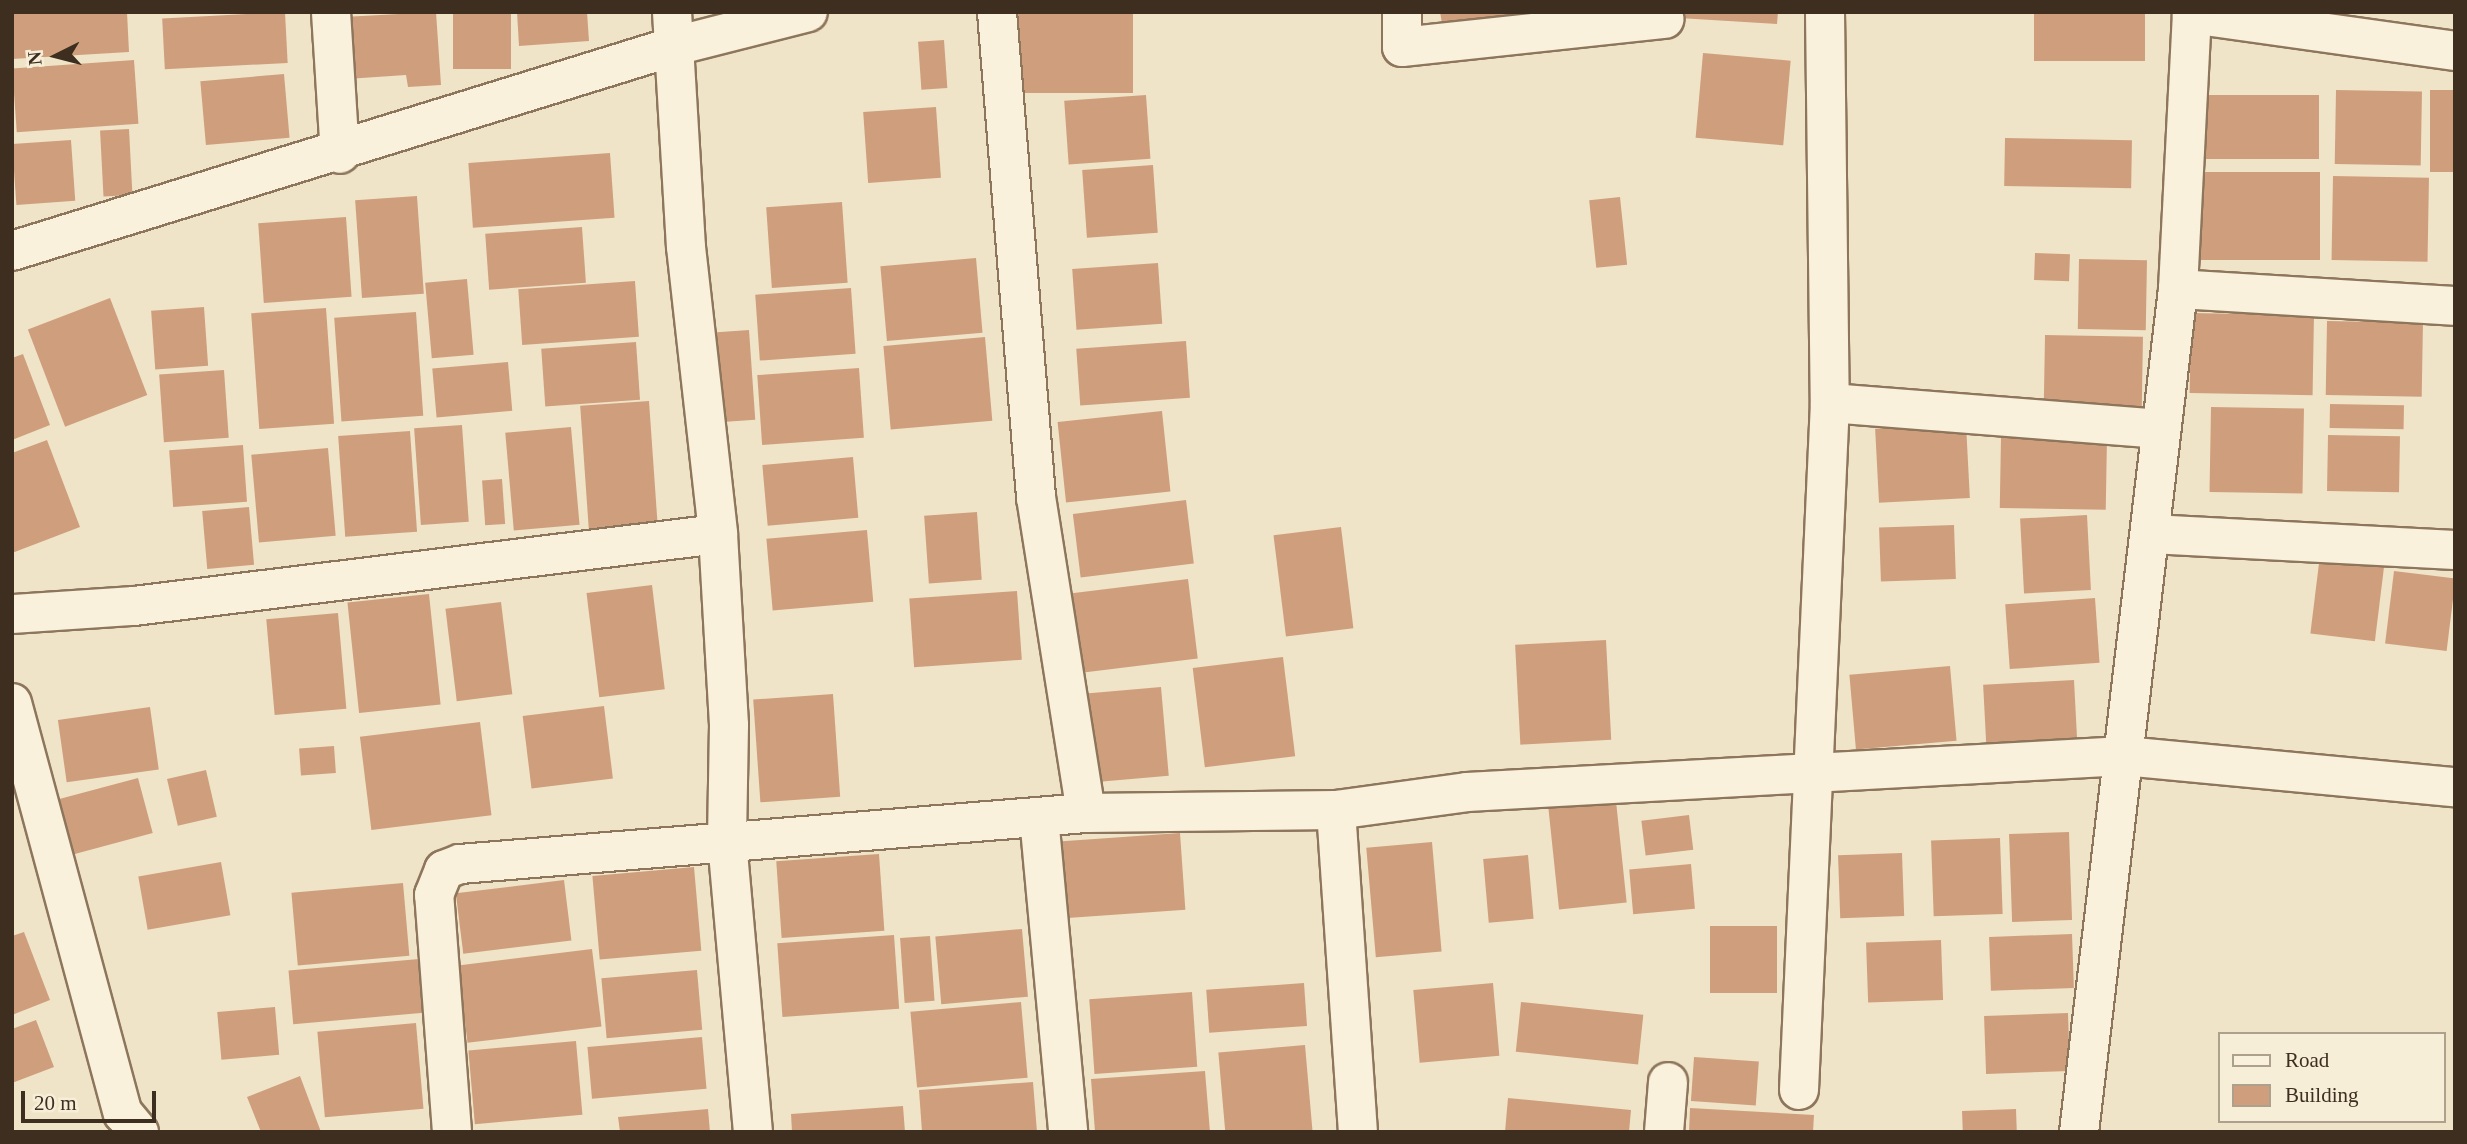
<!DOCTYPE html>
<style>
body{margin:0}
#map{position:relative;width:2467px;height:1144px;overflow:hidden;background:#f0e4c8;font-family:"Times New Roman",serif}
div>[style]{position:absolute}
.building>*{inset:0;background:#cf9f7d;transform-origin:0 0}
.roads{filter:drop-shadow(2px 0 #8d765c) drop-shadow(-2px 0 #8d765c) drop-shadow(0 2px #8d765c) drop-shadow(0 -2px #8d765c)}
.street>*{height:38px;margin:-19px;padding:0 19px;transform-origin:19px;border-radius:19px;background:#faf1dc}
span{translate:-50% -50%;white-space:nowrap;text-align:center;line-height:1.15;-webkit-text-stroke:5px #f7eed8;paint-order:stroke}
.frame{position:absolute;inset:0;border:14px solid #3d2e20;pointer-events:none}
.legend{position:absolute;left:2218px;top:1032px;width:228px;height:91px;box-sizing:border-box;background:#f7eed8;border:2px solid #ada18e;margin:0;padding:9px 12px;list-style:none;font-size:21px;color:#3d2e20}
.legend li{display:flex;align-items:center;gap:14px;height:35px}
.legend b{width:35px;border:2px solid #ada18e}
.north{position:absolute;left:21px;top:21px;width:70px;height:70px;-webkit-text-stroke:5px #f7eed8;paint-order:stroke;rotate:264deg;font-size:19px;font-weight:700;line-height:28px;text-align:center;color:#3d2e20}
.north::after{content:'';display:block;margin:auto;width:24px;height:32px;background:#3d2e20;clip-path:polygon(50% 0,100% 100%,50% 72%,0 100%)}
.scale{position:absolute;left:21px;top:1091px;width:135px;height:32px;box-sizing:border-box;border:4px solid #3d2e20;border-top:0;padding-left:9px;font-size:21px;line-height:24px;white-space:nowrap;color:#3d2e20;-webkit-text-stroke:5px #f7eed8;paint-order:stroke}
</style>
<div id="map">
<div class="building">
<div style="clip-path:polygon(12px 12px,127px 12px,129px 52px,12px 59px)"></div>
<div style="left:285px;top:12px;width:51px;height:123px;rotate:87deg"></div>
<div style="clip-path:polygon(436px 12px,441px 85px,408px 87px,406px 75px,347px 79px,343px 17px)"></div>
<div style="left:453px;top:12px;width:58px;height:57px"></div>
<div style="clip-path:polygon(517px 12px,587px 12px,589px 41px,519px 46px)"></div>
<div style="left:1008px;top:12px;width:125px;height:81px"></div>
<div style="clip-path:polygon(1440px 12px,1523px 12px,1523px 14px,1442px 23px)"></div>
<div style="clip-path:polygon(1679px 12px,1778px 12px,1777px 24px,1679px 18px)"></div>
<div style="left:2034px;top:12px;width:111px;height:49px"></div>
<div style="left:944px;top:40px;width:48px;height:26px;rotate:86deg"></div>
<div style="left:1703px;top:53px;width:88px;height:85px;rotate:5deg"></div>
<div style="left:134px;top:60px;width:64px;height:122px;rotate:86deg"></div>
<div style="left:284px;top:74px;width:64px;height:84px;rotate:85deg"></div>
<div style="left:2336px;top:90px;width:86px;height:74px;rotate:1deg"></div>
<div style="left:2430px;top:90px;width:25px;height:82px"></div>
<div style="left:1146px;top:95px;width:64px;height:82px;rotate:86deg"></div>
<div style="left:2197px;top:95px;width:122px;height:64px"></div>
<div style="left:936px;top:107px;width:71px;height:73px;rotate:86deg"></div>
<div style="left:129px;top:129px;width:66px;height:29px;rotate:87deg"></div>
<div style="left:2005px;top:138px;width:127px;height:48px;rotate:1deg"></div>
<div style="left:71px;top:140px;width:61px;height:59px;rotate:86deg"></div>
<div style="left:610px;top:153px;width:65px;height:142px;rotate:86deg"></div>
<div style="left:1153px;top:165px;width:68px;height:71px;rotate:86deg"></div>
<div style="left:2201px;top:172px;width:119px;height:88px"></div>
<div style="left:2333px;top:176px;width:96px;height:84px;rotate:1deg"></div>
<div style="left:417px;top:196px;width:98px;height:62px;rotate:86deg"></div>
<div style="left:1620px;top:197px;width:68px;height:31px;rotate:84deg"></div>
<div style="left:842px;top:202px;width:81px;height:76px;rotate:86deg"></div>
<div style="left:346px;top:217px;width:80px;height:88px;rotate:86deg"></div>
<div style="left:582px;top:227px;width:56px;height:97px;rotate:86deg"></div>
<div style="left:2035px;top:253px;width:35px;height:27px;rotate:2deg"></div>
<div style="left:976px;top:258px;width:75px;height:96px;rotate:85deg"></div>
<div style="left:2079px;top:259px;width:68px;height:70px;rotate:1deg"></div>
<div style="left:1158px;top:263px;width:61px;height:86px;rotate:86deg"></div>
<div style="left:467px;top:279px;width:76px;height:42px;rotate:85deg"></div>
<div style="left:635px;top:281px;width:56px;height:117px;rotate:86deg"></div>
<div style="left:851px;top:288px;width:66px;height:96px;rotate:86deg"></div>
<div style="left:110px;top:298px;width:104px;height:88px;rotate:69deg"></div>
<div style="left:204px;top:307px;width:59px;height:53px;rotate:86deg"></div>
<div style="left:326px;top:308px;width:116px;height:75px;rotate:86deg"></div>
<div style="left:416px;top:312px;width:104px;height:82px;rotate:86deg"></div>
<div style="left:2191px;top:313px;width:123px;height:80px;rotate:1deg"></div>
<div style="left:2327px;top:321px;width:96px;height:74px;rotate:1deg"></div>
<div style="left:749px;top:330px;width:90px;height:54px;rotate:86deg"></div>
<div style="left:2045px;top:335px;width:98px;height:82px;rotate:1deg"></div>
<div style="left:985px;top:337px;width:84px;height:102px;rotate:85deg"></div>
<div style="left:1186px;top:341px;width:57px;height:110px;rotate:86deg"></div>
<div style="left:636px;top:342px;width:58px;height:95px;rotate:86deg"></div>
<div style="clip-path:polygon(23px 354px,50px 425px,12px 440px,12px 358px)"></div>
<div style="left:508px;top:362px;width:49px;height:76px;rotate:85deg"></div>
<div style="left:859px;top:368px;width:70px;height:102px;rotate:86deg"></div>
<div style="left:224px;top:370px;width:68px;height:65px;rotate:86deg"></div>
<div style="left:649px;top:401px;width:123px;height:69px;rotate:86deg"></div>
<div style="left:2330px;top:404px;width:74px;height:24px;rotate:1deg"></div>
<div style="left:2211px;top:407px;width:93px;height:85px;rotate:1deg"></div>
<div style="left:1162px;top:411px;width:81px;height:105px;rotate:84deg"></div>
<div style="left:1966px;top:424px;width:74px;height:91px;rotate:87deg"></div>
<div style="left:462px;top:425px;width:97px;height:48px;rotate:86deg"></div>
<div style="left:571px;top:427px;width:98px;height:66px;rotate:85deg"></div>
<div style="left:410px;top:431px;width:101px;height:72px;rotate:86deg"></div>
<div style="left:2328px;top:435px;width:72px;height:56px;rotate:1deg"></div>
<div style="left:2001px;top:437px;width:106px;height:71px;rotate:1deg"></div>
<div style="clip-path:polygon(47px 440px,80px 527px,12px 553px,12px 453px)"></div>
<div style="left:243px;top:445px;width:57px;height:74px;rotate:86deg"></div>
<div style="left:328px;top:448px;width:88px;height:77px;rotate:85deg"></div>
<div style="left:853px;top:457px;width:61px;height:91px;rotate:85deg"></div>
<div style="left:502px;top:479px;width:45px;height:20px;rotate:86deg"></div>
<div style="left:1186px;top:500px;width:64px;height:114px;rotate:83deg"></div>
<div style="left:249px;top:507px;width:58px;height:47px;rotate:85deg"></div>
<div style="left:977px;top:512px;width:68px;height:53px;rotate:86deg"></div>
<div style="left:2087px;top:515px;width:75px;height:67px;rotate:87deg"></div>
<div style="left:1954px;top:525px;width:54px;height:75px;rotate:88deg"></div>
<div style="left:1341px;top:527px;width:102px;height:68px;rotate:83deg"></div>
<div style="left:867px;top:530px;width:72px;height:101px;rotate:85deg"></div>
<div style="left:2320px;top:555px;width:65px;height:79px;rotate:7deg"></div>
<div style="left:2394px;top:571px;width:62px;height:73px;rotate:7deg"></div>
<div style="left:1188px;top:579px;width:80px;height:117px;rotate:83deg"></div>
<div style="left:652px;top:585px;width:105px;height:66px;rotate:83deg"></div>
<div style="left:1017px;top:591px;width:69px;height:108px;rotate:86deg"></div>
<div style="left:429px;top:594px;width:111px;height:82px;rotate:84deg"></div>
<div style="left:2095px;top:598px;width:65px;height:90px;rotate:86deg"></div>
<div style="left:501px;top:602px;width:93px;height:56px;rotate:83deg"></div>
<div style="left:338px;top:613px;width:96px;height:72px;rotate:85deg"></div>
<div style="left:1606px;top:640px;width:100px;height:91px;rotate:87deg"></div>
<div style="left:1283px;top:657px;width:100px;height:91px;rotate:83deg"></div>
<div style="left:1950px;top:666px;width:75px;height:101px;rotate:85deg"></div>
<div style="left:2074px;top:680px;width:67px;height:91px;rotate:87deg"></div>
<div style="left:1161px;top:687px;width:89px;height:75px;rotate:85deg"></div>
<div style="left:833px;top:694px;width:103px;height:80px;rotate:86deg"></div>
<div style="left:604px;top:706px;width:73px;height:82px;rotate:83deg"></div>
<div style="left:150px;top:707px;width:63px;height:93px;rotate:82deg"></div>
<div style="left:480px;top:722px;width:94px;height:121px;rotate:83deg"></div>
<div style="left:334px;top:746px;width:27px;height:35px;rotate:86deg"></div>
<div style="left:206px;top:770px;width:48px;height:40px;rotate:77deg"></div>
<div style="left:138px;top:778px;width:57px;height:96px;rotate:75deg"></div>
<div style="left:1616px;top:801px;width:102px;height:68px;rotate:84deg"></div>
<div style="left:1689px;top:815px;width:35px;height:48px;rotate:83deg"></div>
<div style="left:2069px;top:832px;width:88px;height:60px;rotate:88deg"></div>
<div style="left:1180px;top:833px;width:77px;height:118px;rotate:86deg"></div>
<div style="left:2000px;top:838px;width:76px;height:69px;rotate:88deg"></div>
<div style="left:1432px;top:842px;width:110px;height:66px;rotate:85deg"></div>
<div style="left:1902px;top:853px;width:63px;height:64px;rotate:88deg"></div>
<div style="left:879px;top:854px;width:77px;height:103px;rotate:86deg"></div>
<div style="left:1528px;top:855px;width:64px;height:45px;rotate:85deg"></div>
<div style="left:221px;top:862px;width:54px;height:84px;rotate:80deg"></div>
<div style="left:1691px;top:864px;width:45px;height:62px;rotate:85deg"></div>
<div style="left:694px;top:867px;width:84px;height:102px;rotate:85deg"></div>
<div style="left:564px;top:880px;width:61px;height:109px;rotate:83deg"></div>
<div style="left:403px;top:883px;width:73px;height:112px;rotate:85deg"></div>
<div style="left:1710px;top:926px;width:67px;height:67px"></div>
<div style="left:1022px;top:929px;width:68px;height:87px;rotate:85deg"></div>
<div style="clip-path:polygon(24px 932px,50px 1000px,12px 1015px,12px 936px)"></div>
<div style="left:2072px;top:934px;width:54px;height:83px;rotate:88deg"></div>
<div style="left:894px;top:935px;width:74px;height:117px;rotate:86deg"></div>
<div style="left:930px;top:936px;width:65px;height:30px;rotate:86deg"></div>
<div style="left:1941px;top:940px;width:60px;height:75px;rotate:88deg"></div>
<div style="left:592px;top:949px;width:78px;height:135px;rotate:83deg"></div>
<div style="left:419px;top:959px;width:54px;height:131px;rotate:85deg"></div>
<div style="left:697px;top:970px;width:60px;height:96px;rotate:85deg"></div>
<div style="left:1304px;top:983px;width:43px;height:98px;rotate:86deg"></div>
<div style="left:1493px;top:983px;width:73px;height:80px;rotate:85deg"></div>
<div style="left:1192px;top:992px;width:75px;height:103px;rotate:86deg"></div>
<div style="left:1021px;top:1002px;width:76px;height:111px;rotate:85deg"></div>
<div style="left:1521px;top:1002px;width:123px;height:50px;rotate:6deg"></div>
<div style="left:275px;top:1007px;width:48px;height:58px;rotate:85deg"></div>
<div style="left:2068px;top:1013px;width:58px;height:84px;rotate:88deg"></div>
<div style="clip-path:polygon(36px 1020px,54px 1067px,12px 1083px,12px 1029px)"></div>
<div style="left:416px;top:1023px;width:86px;height:99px;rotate:85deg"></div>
<div style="left:702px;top:1037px;width:52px;height:115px;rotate:85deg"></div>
<div style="left:576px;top:1041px;width:74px;height:108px;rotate:85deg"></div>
<div style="left:1305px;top:1045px;width:87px;height:87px;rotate:85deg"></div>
<div style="left:1694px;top:1057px;width:65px;height:44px;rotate:4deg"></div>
<div style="clip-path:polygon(1205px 1071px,1210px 1132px,1095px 1132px,1091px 1079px)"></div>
<div style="clip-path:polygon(300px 1076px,321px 1132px,261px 1132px,247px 1097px)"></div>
<div style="clip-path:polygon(1033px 1082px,1037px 1132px,922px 1132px,919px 1090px)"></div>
<div style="clip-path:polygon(1508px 1098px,1631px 1110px,1629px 1132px,1505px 1132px)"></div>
<div style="clip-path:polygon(903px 1106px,905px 1132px,792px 1132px,791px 1114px)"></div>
<div style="clip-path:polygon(1690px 1108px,1814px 1115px,1813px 1132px,1689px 1132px)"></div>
<div style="clip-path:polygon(708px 1109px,710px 1132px,620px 1132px,618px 1117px)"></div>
<div style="left:2016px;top:1109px;width:23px;height:54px;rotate:88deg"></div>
</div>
<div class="roads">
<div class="street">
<div style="left:331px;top:12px;width:142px;rotate:86.4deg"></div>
<div style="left:672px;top:12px;width:235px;rotate:86.6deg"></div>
<div style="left:686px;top:247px;width:289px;rotate:83.6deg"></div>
<div style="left:718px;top:534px;width:191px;rotate:86.7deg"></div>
<div style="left:729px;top:725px;width:116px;rotate:91deg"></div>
<div style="left:727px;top:841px;width:292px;rotate:84.9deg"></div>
<div style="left:997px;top:12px;width:487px;rotate:85.4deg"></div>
<div style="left:1036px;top:497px;width:320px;rotate:81deg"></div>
<div style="left:1402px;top:12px;width:35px;rotate:90deg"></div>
<div style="left:1402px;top:47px;width:264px;rotate:-6.1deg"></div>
<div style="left:1825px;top:12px;width:391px;rotate:89.3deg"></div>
<div style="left:2192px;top:14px;width:266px;rotate:8deg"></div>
<div style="left:12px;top:251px;width:694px;rotate:-17.18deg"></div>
<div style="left:675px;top:46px;width:137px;rotate:-14.3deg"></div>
<div style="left:2178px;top:289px;width:278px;rotate:3.5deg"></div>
<div style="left:2151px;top:534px;width:304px;rotate:3deg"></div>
<div style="left:12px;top:614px;width:122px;rotate:-3.8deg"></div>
<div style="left:134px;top:606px;width:588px;rotate:-7.03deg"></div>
<div style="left:12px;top:703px;width:425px;rotate:74.9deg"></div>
<div style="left:123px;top:1113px;width:25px;rotate:50deg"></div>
<div style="left:1336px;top:810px;width:323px;rotate:86.1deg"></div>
<div style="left:1039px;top:817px;width:316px;rotate:84.7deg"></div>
<div style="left:1799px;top:1090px;width:688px;rotate:-87.42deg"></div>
<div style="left:1830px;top:403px;width:329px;rotate:4.5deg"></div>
<div style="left:452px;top:1132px;width:238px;rotate:-94.3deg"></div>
<div style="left:434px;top:895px;width:27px;rotate:-68deg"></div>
<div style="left:444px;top:870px;width:17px;rotate:-21deg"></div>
<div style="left:460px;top:864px;width:628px;rotate:-4.66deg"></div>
<div style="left:1086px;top:813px;width:250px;rotate:-0.7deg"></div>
<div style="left:1336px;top:810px;width:132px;rotate:-7.8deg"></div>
<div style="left:1467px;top:792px;width:658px;rotate:-3.14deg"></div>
<div style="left:2124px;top:756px;width:332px;rotate:5.4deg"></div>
<div style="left:1664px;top:1132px;width:50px;rotate:-85.4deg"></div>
<div style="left:2079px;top:1132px;width:849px;rotate:-83.3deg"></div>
<div style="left:2178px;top:289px;width:277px;rotate:-87.1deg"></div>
</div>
</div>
<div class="frame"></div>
<ul class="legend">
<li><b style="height:9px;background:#faf1dc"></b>Road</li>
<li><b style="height:19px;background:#cf9f7d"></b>Building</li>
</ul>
<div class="north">N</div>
<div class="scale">20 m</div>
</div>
